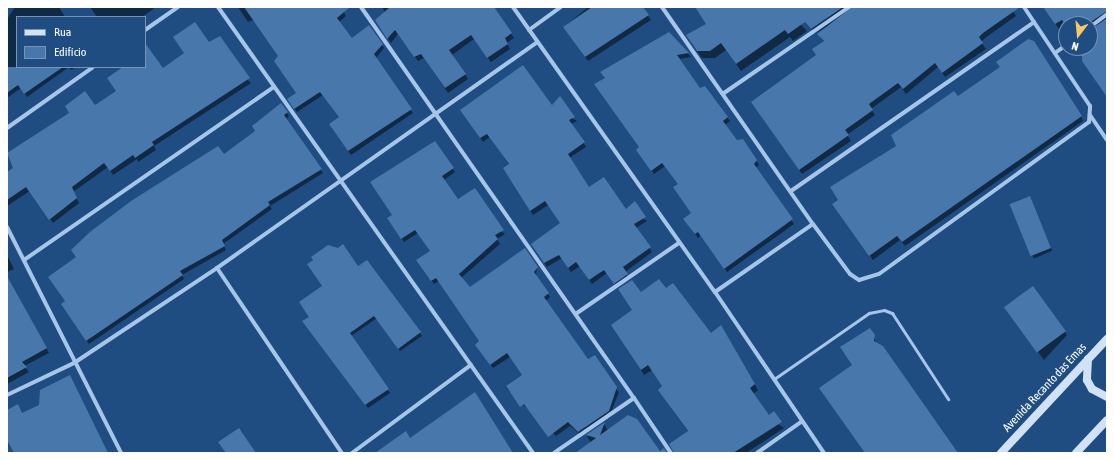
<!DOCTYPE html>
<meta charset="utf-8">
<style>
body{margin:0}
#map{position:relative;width:1114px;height:460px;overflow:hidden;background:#1f4d82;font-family:"Asap Condensed",sans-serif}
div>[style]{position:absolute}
.shadow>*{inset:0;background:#0007;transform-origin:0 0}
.building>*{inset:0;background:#4877ab;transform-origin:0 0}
.service>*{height:3px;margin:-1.5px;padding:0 1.5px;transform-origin:1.5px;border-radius:1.5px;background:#a6c6e9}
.minor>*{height:4px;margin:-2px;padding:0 2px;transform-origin:2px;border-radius:2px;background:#a6c6e9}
.secondary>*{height:8px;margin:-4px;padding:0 4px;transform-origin:4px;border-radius:4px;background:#d1e2f7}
span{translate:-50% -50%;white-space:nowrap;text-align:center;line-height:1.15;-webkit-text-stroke:4px #1f4d82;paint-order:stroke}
.street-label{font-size:12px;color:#fff}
.frame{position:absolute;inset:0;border:8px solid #fff;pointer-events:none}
.legend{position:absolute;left:16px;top:16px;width:130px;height:52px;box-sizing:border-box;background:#1f4d82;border:1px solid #7994b4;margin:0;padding:5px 7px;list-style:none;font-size:12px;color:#fff}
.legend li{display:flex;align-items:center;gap:8px;height:20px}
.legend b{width:20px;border:1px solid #7994b4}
.north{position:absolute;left:1058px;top:16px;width:40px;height:40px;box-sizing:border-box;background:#1f4d82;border:1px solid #7994b4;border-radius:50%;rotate:196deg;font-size:11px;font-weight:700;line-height:16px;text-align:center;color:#fff}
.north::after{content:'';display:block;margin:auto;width:14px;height:18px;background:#f7c966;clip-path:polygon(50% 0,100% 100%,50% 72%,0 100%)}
</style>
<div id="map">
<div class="shadow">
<div style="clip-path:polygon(15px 7px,59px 7px,65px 17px,17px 17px,17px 67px,76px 67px,71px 70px,69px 67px,27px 97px,21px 88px,7px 98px,7px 19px)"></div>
<div style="clip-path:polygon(90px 7px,156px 7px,142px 17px,97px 17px)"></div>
<div style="clip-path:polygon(238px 7px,287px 7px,248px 22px)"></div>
<div style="clip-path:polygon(312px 7px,341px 7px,346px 16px,339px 22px,351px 39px,382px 45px,384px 48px,376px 58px,413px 113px,351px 155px,332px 128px,340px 118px,323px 95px,297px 112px,291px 103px,297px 94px)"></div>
<div style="clip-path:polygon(382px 7px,493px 7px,514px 38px,507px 43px,510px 49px,491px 62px,474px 39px,452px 55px,468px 79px,448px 93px,424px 58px,418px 61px,398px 34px,391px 43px,379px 25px,385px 12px)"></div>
<div style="clip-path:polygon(588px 7px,642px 7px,651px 20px,588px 61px,564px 27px)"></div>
<div style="clip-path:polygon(695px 7px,784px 7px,807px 31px,793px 41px,790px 37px,741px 71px,726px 50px,715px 58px,702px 58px,691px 43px,707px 24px)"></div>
<div style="clip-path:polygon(808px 7px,1010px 7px,1016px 16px,985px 38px,981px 42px,986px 49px,945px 77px,938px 67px,906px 94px,901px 87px,871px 109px,875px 115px,847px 135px,851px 141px,802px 174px,756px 107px,817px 56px,824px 42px,818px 34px,827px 27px,815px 33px,808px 26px,805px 21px)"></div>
<div style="clip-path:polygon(1044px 7px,1107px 7px,1107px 94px,1085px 48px,1090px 48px,1090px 24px,1066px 24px,1059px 29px)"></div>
<div style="clip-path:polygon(669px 33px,691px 57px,679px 59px,700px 90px,727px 117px,730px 121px,725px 125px,736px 141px,742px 140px,759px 165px,756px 168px,794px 224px,727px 272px,701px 235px,698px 238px,687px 223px,692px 214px,679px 184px,665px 166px,654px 174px,640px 154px,640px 147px,602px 73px)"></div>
<div style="clip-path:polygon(209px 43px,251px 83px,154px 146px,156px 150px,138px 162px,137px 159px,113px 175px,108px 167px,73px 192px,79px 203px,53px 223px,30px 191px,7px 206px,7px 173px,14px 168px,7px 154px,70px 113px,95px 107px,117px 91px,132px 67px,145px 67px,145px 57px,163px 70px)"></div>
<div style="clip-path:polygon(958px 98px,1081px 116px,1083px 121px,905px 246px,900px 240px,873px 260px,836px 209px,839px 200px)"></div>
<div style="clip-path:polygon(281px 104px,289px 116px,286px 119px,323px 173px,270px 206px,272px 209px,223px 244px,226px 250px,182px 275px,184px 279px,89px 344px,64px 308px,224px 156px,256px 132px)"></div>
<div style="clip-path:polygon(552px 107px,577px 121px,571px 124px,586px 147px,569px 158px,589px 188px,647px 221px,636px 228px,652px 252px,625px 272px,629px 279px,617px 287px,607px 273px,592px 284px,580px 266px,571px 272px,562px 258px,547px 267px,534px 248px,561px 223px,548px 205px,533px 215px,504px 168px,509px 165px,490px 137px,483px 142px,464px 114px)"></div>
<div style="clip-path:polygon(435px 142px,455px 172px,444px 180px,458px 201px,505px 234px,497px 239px,500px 244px,461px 278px,469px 288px,537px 267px,536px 276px,550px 297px,546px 301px,587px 361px,619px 392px,610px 415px,581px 435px,570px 426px,556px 436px,508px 390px,506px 387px,523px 376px,510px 357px,493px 368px,479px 349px,480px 342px,439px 281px,434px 284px,420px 264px,431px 252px,418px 233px,404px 242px,390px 222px)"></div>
<div style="left:1031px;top:201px;width:54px;height:20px;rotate:67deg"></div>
<div style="clip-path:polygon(328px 246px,357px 267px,366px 261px,422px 336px,400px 351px,377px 318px,351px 336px,390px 393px,368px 408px,306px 325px,322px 286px,308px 264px)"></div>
<div style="clip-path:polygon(7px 255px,14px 269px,7px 272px)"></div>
<div style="clip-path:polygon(7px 277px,49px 353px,24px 366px,29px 372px,7px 384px)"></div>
<div style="clip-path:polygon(666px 290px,711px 334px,721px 327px,758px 390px,753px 394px,768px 417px,784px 428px,746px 453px,675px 453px,688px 432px,662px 395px,663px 387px,652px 370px,644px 375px,616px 330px,633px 310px,641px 293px)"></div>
<div style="clip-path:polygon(1007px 311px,1065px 332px,1067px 335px,1044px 360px)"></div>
<div style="clip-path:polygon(874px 336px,876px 343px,956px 453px,866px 453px,854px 365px)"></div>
<div style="clip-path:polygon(604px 424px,608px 431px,667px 453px,577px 453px,591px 443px,587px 436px)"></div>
</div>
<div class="building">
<div style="clip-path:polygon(244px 7px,350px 7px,337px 18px,352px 38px,369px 25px,383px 44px,374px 54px,412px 109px,348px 151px,329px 124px,339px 117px,320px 92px,294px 109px,287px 99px,296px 93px,274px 61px,278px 56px)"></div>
<div style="clip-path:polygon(390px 7px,494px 7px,512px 33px,505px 38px,508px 44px,487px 58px,471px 35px,449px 50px,466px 74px,445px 88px,421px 54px,414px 57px,395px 30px,387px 39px,375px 20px)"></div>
<div style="clip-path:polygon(592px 7px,643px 7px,649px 15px,585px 57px,563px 27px)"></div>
<div style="clip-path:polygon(695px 7px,843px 7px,811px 29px,805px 22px,788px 34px,785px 30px,736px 64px,721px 43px,710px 51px,697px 51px,686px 35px,706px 24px)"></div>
<div style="clip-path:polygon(852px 7px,1020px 7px,983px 33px,979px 37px,983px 43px,942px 73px,935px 63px,903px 89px,898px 83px,869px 104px,873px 110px,845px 130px,849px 135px,799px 170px,751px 102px,816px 55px,812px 49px,824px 41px,817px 34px)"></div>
<div style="clip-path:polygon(1043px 7px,1107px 7px,1107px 11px,1088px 24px,1066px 26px,1062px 20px,1055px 24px)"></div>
<div style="clip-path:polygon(1107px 18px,1107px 97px,1082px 61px,1082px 48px,1090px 48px,1090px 30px)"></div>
<div style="clip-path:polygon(195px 22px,209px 42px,220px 36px,250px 78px,152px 142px,154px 145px,135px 158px,133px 155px,110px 171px,104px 163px,72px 187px,77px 198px,49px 220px,26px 187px,7px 200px,7px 172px,13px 168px,7px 153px,69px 113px,65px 106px,85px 91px,95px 105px,116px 91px,107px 78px,123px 67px,145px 67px,145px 43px,163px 68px,184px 53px,173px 37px)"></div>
<div style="clip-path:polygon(669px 32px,689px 53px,677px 55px,700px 88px,705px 86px,728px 117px,723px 121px,737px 140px,743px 139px,757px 160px,754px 164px,793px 219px,724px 269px,698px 232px,695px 234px,683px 219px,691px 213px,673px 187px,678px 184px,662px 163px,651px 171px,636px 150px,639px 147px,594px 84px,605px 78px,600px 72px)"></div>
<div style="clip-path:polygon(1028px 39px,1034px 41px,1082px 116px,902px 242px,897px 236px,869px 256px,832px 204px,838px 200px,830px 187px,896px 146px,891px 135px,954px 91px,958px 96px,1000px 67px,996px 62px)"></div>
<div style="clip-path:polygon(523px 65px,552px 105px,560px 96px,575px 117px,569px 120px,585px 142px,568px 154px,589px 187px,604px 177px,626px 209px,635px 201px,646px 217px,634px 224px,651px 247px,623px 267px,628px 274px,614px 284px,604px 270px,589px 280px,576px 262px,568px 268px,559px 255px,544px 263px,531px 244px,560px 223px,545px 201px,530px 211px,503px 168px,509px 164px,487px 134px,480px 138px,460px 110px)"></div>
<div style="clip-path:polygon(7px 67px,63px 67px,24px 94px,18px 85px,7px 93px)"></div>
<div style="clip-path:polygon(281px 103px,288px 112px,284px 115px,322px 169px,268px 202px,270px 205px,222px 240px,225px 246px,180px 271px,183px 275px,86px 341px,61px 304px,65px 301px,48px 277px,76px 257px,71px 250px,90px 232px,131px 201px,218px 146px,224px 154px,255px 131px,252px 126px)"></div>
<div style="clip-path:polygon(435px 141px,454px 168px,442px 176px,458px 199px,475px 188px,504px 230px,495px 235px,498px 239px,459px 274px,470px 287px,525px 248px,538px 267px,534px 272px,549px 293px,544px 297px,588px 359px,595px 355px,617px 387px,609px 411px,578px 432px,568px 422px,548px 437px,524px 404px,520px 407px,506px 386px,522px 375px,507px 353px,490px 365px,475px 345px,479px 341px,436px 278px,431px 281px,416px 260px,430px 251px,415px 230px,401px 239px,387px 218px,392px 215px,370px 182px)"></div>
<div style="left:1030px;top:196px;width:56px;height:22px;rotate:68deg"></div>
<div style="clip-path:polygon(343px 244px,358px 266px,367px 260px,421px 332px,398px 349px,374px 316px,350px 333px,389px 389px,365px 405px,302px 321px,309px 317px,299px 302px,322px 286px,307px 264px,313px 260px,311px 257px,328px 245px,338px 248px)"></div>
<div style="clip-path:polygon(7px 276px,47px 348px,22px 362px,27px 367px,7px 378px)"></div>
<div style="clip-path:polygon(659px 279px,666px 288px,673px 283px,711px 333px,721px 325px,755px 384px,750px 388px,769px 415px,774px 411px,782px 422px,733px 453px,674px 453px,669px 444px,688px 431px,658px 390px,662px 386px,648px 365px,641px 370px,611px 325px,632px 310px,618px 289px,632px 280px,641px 292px)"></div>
<div style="left:1033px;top:286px;width:56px;height:36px;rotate:54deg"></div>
<div style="clip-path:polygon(870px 328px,875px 335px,874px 341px,883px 346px,958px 453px,865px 453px,819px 388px,852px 365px,840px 347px)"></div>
<div style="clip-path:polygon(70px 375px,108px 453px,14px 453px,7px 440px,7px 410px,18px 404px,22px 413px,39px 405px,40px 390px)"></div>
<div style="clip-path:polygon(475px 392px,513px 453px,375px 453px,406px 431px,410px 438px)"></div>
<div style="clip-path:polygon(628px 415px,637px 419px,660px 451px,664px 448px,667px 453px,575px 453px,596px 438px,586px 435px,605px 422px,600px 435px)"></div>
<div style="clip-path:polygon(239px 428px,256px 453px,226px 453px,218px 442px)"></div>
</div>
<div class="service">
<div style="left:774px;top:379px;width:116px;rotate:-34.8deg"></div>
<div style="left:869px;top:313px;width:15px;rotate:-11deg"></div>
<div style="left:884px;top:310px;width:9px;rotate:21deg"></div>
<div style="left:892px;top:313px;width:103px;rotate:56.9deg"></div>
</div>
<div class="minor">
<div style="left:218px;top:7px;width:546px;rotate:54.77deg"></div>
<div style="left:361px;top:7px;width:477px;rotate:55.1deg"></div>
<div style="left:634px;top:398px;width:97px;rotate:145.5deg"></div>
<div style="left:513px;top:7px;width:349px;rotate:54.7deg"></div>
<div style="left:715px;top:292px;width:194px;rotate:55.9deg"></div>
<div style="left:662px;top:7px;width:264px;rotate:55.2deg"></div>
<div style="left:813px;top:224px;width:62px;rotate:53.5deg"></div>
<div style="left:850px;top:274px;width:11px;rotate:34deg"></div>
<div style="left:859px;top:280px;width:21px;rotate:-17deg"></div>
<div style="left:879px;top:274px;width:259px;rotate:-35.9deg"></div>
<div style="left:1089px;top:122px;width:16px;rotate:-86deg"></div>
<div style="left:1090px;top:106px;width:119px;rotate:-123.7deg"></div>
<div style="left:1090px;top:27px;width:21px;rotate:-37deg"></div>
<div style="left:145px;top:30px;width:40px;rotate:-34.9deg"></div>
<div style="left:529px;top:30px;width:39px;rotate:-36deg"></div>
<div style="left:1055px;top:53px;width:14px;rotate:-36deg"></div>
<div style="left:724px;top:93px;width:152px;rotate:-34.5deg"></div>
<div style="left:1090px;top:115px;width:30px;rotate:56deg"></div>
<div style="left:7px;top:128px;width:105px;rotate:-35.3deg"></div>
<div style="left:791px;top:191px;width:296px;rotate:-34.8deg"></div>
<div style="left:7px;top:227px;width:253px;rotate:63.2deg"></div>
<div style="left:24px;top:260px;width:304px;rotate:-34.7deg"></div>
<div style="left:217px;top:268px;width:223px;rotate:56deg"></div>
<div style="left:715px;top:292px;width:119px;rotate:-34.8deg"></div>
<div style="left:577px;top:313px;width:124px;rotate:-34.5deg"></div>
<div style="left:7px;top:395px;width:74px;rotate:-25.5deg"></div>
<div style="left:74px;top:363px;width:172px;rotate:-33.6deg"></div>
<div style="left:217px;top:268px;width:392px;rotate:-35.2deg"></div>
<div style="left:634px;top:398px;width:66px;rotate:56.1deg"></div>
<div style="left:352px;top:453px;width:148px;rotate:-36.5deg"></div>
<div style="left:757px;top:453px;width:54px;rotate:-35.2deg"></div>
</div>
<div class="secondary">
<div style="left:1088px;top:359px;width:21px;rotate:93deg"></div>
<div style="left:1087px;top:380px;width:10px;rotate:61deg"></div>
<div style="left:1092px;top:389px;width:17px;rotate:28deg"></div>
<div style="left:1001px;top:453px;width:156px;rotate:-47.1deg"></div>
<div style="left:1076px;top:453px;width:45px;rotate:-46.8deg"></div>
</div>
<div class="street-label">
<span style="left:1045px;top:388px;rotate:-47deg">Avenida Recanto das Emas</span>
</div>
<div class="frame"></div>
<ul class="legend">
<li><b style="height:5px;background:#d1e2f7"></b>Rua</li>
<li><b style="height:11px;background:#4877ab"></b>Edifício</li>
</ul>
<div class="north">N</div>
</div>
